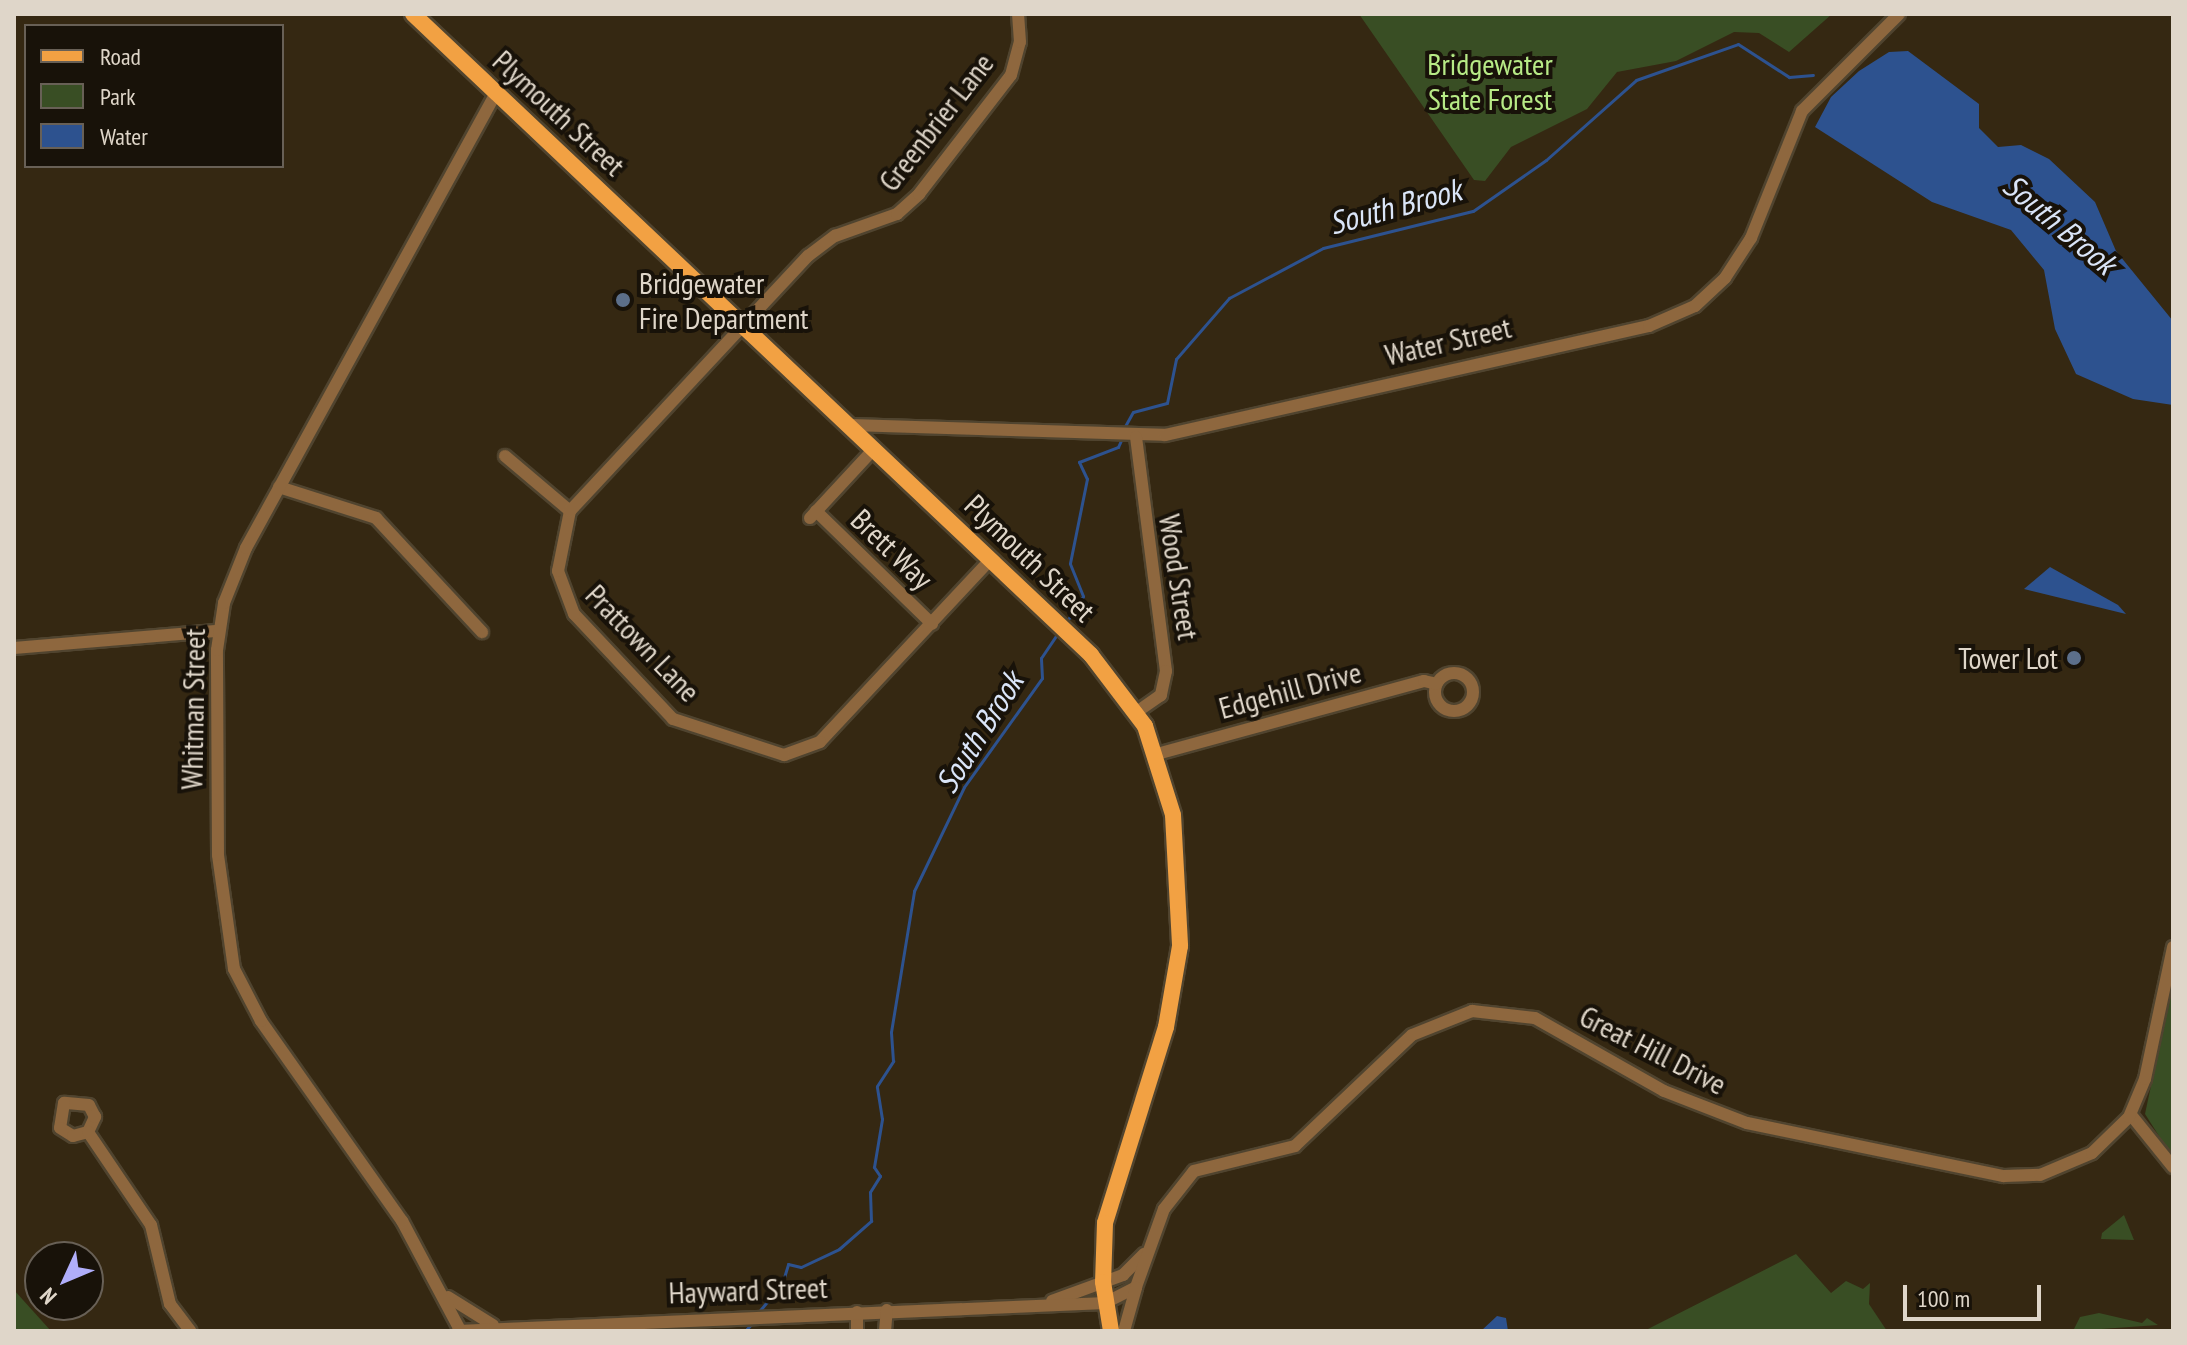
<!DOCTYPE html>
<style>
body{margin:0}
#map{position:relative;width:2187px;height:1345px;overflow:hidden;background:#352812;font-family:"PT Sans Narrow",sans-serif}
div>[style]{position:absolute}
.green>*{inset:0;background:#394e24}
.water>*{inset:0;background:#2d528f}
.stream>*{height:3px;margin:-1.5px;padding:0 1.5px;transform-origin:1.5px;border-radius:1.5px;background:#2d528f}
.roads{filter:drop-shadow(2px 0 #50442f) drop-shadow(-2px 0 #50442f) drop-shadow(0 2px #50442f) drop-shadow(0 -2px #50442f)}
.minor>*{height:12px;margin:-6px;padding:0 6px;transform-origin:6px;border-radius:6px;background:#8e673e}
.minor>.ring{margin:-6px;padding:0;box-sizing:content-box;background:none;border:12px solid #8e673e;border-radius:50%}
.major>*{height:16px;margin:-8px;padding:0 8px;transform-origin:8px;border-radius:8px;background:#f2a143}
.dots>*{width:22px;height:22px;translate:-50% -50%;box-sizing:border-box;border:4px solid #181209;border-radius:50%}
span{translate:-50% -50%;white-space:nowrap;text-align:center;line-height:1.15;-webkit-text-stroke:8px #181209;paint-order:stroke}
.park-label{font-size:30px;color:#b7ea86}
.street-label{font-size:30px;color:#dfd6c9}
.poi-label{font-size:30px;color:#dfd6c9}
.left{translate:0 -50%;text-align:left}
.right{translate:-100% -50%;text-align:right}
.water-label{font-size:32px;color:#dae5f8;font-style:italic}
.frame{position:absolute;inset:0;border:16px solid #dfd6c9;pointer-events:none}
.legend{position:absolute;left:24px;top:24px;width:260px;height:144px;box-sizing:border-box;background:#181209;border:2px solid #686056;margin:0;padding:10px 14px;list-style:none;font-size:24px;color:#dfd6c9}
.legend li{display:flex;align-items:center;gap:16px;height:40px}
.legend b{width:40px;border:2px solid #686056}
.north{position:absolute;left:24px;top:1241px;width:80px;height:80px;box-sizing:border-box;background:#181209;border:2px solid #686056;border-radius:50%;rotate:226deg;font-size:22px;font-weight:700;line-height:32px;text-align:center;color:#dfd6c9}
.north::after{content:'';display:block;margin:auto;width:28px;height:36px;background:#b0aefa;clip-path:polygon(50% 0,100% 100%,50% 72%,0 100%)}
.scale{position:absolute;left:1903px;top:1285px;width:138px;height:36px;box-sizing:border-box;border:4px solid #dfd6c9;border-top:0;padding-left:10px;font-size:24px;line-height:28px;white-space:nowrap;color:#dfd6c9;-webkit-text-stroke:6px #181209;paint-order:stroke}
</style>
<div id="map">
<div class="green">
<div style="clip-path:polygon(1359px 14px,1832px 14px,1789px 52px,1759px 33px,1734px 32px,1676px 61px,1617px 72px,1587px 109px,1511px 147px,1485px 181px,1474px 180px)"></div>
<div style="clip-path:polygon(2173px 982px,2173px 1158px,2145px 1114px)"></div>
<div style="clip-path:polygon(2124px 1215px,2134px 1240px,2101px 1239px,2102px 1233px)"></div>
<div style="clip-path:polygon(1796px 1254px,1831px 1293px,1846px 1281px,1863px 1289px,1870px 1283px,1869px 1304px,1887px 1331px,1644px 1331px)"></div>
<div style="clip-path:polygon(14px 1290px,51px 1331px,14px 1331px)"></div>
<div style="clip-path:polygon(2099px 1313px,2142px 1323px,2147px 1318px,2158px 1325px,2073px 1331px,2080px 1317px)"></div>
</div>
<div class="water">
<div style="clip-path:polygon(1908px 51px,1979px 104px,1979px 128px,1998px 147px,2021px 145px,2049px 159px,2095px 202px,2116px 251px,2173px 321px,2173px 405px,2133px 399px,2076px 374px,2055px 329px,2044px 270px,2011px 230px,1932px 202px,1815px 127px,1831px 97px,1859px 71px,1889px 52px)"></div>
<div style="clip-path:polygon(2050px 567px,2118px 605px,2126px 614px,2024px 589px)"></div>
<div style="clip-path:polygon(1497px 1316px,1506px 1318px,1508px 1331px,1481px 1331px)"></div>
</div>
<div class="stream">
<div style="left:1124px;top:428px;width:18px;rotate:-61deg"></div>
<div style="left:1133px;top:412px;width:35px;rotate:-15deg"></div>
<div style="left:1167px;top:403px;width:45px;rotate:-78.4deg"></div>
<div style="left:1176px;top:359px;width:81px;rotate:-49deg"></div>
<div style="left:1229px;top:298px;width:106px;rotate:-28deg"></div>
<div style="left:1323px;top:248px;width:154px;rotate:-13.9deg"></div>
<div style="left:1473px;top:211px;width:89px;rotate:-34.9deg"></div>
<div style="left:1546px;top:160px;width:120px;rotate:-41.6deg"></div>
<div style="left:1636px;top:80px;width:108px;rotate:-19.4deg"></div>
<div style="left:1738px;top:44px;width:61px;rotate:32.9deg"></div>
<div style="left:1789px;top:77px;width:24px;rotate:-5deg"></div>
<div style="left:1065px;top:624px;width:33px;rotate:-57deg"></div>
<div style="left:1083px;top:596px;width:35px;rotate:-112deg"></div>
<div style="left:1070px;top:563px;width:86px;rotate:-78.6deg"></div>
<div style="left:1087px;top:479px;width:19px;rotate:-115deg"></div>
<div style="left:1079px;top:462px;width:42px;rotate:-21deg"></div>
<div style="left:1118px;top:447px;width:12px;rotate:-66deg"></div>
<div style="left:756px;top:1315px;width:40px;rotate:-50deg"></div>
<div style="left:782px;top:1284px;width:21px;rotate:-73deg"></div>
<div style="left:788px;top:1264px;width:13px;rotate:13deg"></div>
<div style="left:801px;top:1267px;width:42px;rotate:-25.3deg"></div>
<div style="left:839px;top:1249px;width:43px;rotate:-41.2deg"></div>
<div style="left:871px;top:1221px;width:29px;rotate:-92deg"></div>
<div style="left:870px;top:1192px;width:19px;rotate:-58deg"></div>
<div style="left:880px;top:1176px;width:11px;rotate:-124deg"></div>
<div style="left:874px;top:1167px;width:49px;rotate:-80.5deg"></div>
<div style="left:882px;top:1119px;width:33px;rotate:-99deg"></div>
<div style="left:877px;top:1086px;width:30px;rotate:-57deg"></div>
<div style="left:893px;top:1061px;width:29px;rotate:-94deg"></div>
<div style="left:891px;top:1032px;width:143px;rotate:-80.7deg"></div>
<div style="left:914px;top:891px;width:115px;rotate:-64.3deg"></div>
<div style="left:964px;top:787px;width:134px;rotate:-54.4deg"></div>
<div style="left:1042px;top:678px;width:20px;rotate:-93deg"></div>
<div style="left:1041px;top:658px;width:30px;rotate:-56deg"></div>
<div style="left:745px;top:1331px;width:12px;rotate:-48deg"></div>
</div>
<div class="roads">
<div class="minor">
<div style="left:849px;top:425px;width:316px;rotate:1.8deg"></div>
<div style="left:1165px;top:435px;width:496px;rotate:-12.7deg"></div>
<div style="left:1649px;top:326px;width:50px;rotate:-23.5deg"></div>
<div style="left:1695px;top:306px;width:41px;rotate:-43deg"></div>
<div style="left:1725px;top:278px;width:48px;rotate:-57deg"></div>
<div style="left:1751px;top:238px;width:137px;rotate:-68.1deg"></div>
<div style="left:1802px;top:111px;width:137px;rotate:-45deg"></div>
<div style="left:1136px;top:437px;width:236px;rotate:82.7deg"></div>
<div style="left:1166px;top:671px;width:25px;rotate:102deg"></div>
<div style="left:1161px;top:695px;width:29px;rotate:145deg"></div>
<div style="left:505px;top:456px;width:85px;rotate:40.2deg"></div>
<div style="left:279px;top:487px;width:102px;rotate:17.7deg"></div>
<div style="left:376px;top:518px;width:156px;rotate:47.1deg"></div>
<div style="left:816px;top:511px;width:162px;rotate:44.2deg"></div>
<div style="left:810px;top:518px;width:94px;rotate:-47.2deg"></div>
<div style="left:991px;top:559px;width:250px;rotate:133.1deg"></div>
<div style="left:820px;top:742px;width:38px;rotate:160deg"></div>
<div style="left:784px;top:755px;width:117px;rotate:-162deg"></div>
<div style="left:673px;top:719px;width:144px;rotate:-133.3deg"></div>
<div style="left:574px;top:614px;width:46px;rotate:-110.4deg"></div>
<div style="left:558px;top:571px;width:61px;rotate:-78.7deg"></div>
<div style="left:570px;top:511px;width:349px;rotate:-47deg"></div>
<div style="left:808px;top:256px;width:34px;rotate:-37deg"></div>
<div style="left:835px;top:236px;width:66px;rotate:-19.5deg"></div>
<div style="left:897px;top:214px;width:30px;rotate:-42deg"></div>
<div style="left:919px;top:194px;width:150px;rotate:-52.3deg"></div>
<div style="left:1011px;top:75px;width:34px;rotate:-75deg"></div>
<div style="left:1020px;top:42px;width:28px;rotate:-94deg"></div>
<div style="left:14px;top:648px;width:205px;rotate:-4.8deg"></div>
<div class="ring" style="left:1435px;top:673px;width:26px;height:26px"></div>
<div style="left:1157px;top:754px;width:277px;rotate:-15.3deg"></div>
<div style="left:1424px;top:681px;width:13px;rotate:13deg"></div>
<div style="left:2131px;top:1115px;width:67px;rotate:51.1deg"></div>
<div style="left:88px;top:1132px;width:17px;rotate:-65deg"></div>
<div style="left:95px;top:1117px;width:13px;rotate:-117deg"></div>
<div style="left:89px;top:1105px;width:25px;rotate:-175deg"></div>
<div style="left:64px;top:1103px;width:25px;rotate:99deg"></div>
<div style="left:60px;top:1128px;width:15px;rotate:32deg"></div>
<div style="left:73px;top:1136px;width:16px;rotate:-15deg"></div>
<div style="left:88px;top:1132px;width:112px;rotate:55.9deg"></div>
<div style="left:151px;top:1225px;width:81px;rotate:76.5deg"></div>
<div style="left:170px;top:1304px;width:34px;rotate:53deg"></div>
<div style="left:448px;top:1297px;width:53px;rotate:31.9deg"></div>
<div style="left:1052px;top:1301px;width:76px;rotate:-20.1deg"></div>
<div style="left:1123px;top:1275px;width:30px;rotate:-45deg"></div>
<div style="left:857px;top:1312px;width:19px;rotate:90deg"></div>
<div style="left:459px;top:1328px;width:121px;rotate:-118deg"></div>
<div style="left:402px;top:1221px;width:245px;rotate:-125.2deg"></div>
<div style="left:261px;top:1021px;width:59px;rotate:-117.4deg"></div>
<div style="left:234px;top:969px;width:115px;rotate:-98deg"></div>
<div style="left:218px;top:855px;width:205px;rotate:-90.3deg"></div>
<div style="left:217px;top:650px;width:48px;rotate:-81.5deg"></div>
<div style="left:224px;top:603px;width:59px;rotate:-68.2deg"></div>
<div style="left:246px;top:548px;width:519px;rotate:-61.21deg"></div>
<div style="left:458px;top:1331px;width:648px;rotate:-2.48deg"></div>
<div style="left:1105px;top:1303px;width:35px;rotate:-27deg"></div>
<div style="left:1136px;top:1287px;width:83px;rotate:-70.3deg"></div>
<div style="left:1164px;top:1209px;width:48px;rotate:-51.7deg"></div>
<div style="left:1194px;top:1171px;width:104px;rotate:-13.9deg"></div>
<div style="left:1295px;top:1146px;width:161px;rotate:-43.5deg"></div>
<div style="left:1412px;top:1035px;width:65px;rotate:-21.8deg"></div>
<div style="left:1472px;top:1011px;width:63px;rotate:6.3deg"></div>
<div style="left:1535px;top:1018px;width:148px;rotate:29.5deg"></div>
<div style="left:1664px;top:1091px;width:89px;rotate:21.1deg"></div>
<div style="left:1747px;top:1123px;width:262px;rotate:11.7deg"></div>
<div style="left:2004px;top:1176px;width:36px;rotate:-2deg"></div>
<div style="left:2040px;top:1175px;width:56px;rotate:-22.9deg"></div>
<div style="left:2092px;top:1153px;width:52px;rotate:-44.2deg"></div>
<div style="left:2129px;top:1117px;width:41px;rotate:-67.2deg"></div>
<div style="left:2145px;top:1079px;width:135px;rotate:-78deg"></div>
<div style="left:885px;top:1331px;width:21px;rotate:-85deg"></div>
<div style="left:1124px;top:1331px;width:45px;rotate:-74.4deg"></div>
</div>
<div class="major">
<div style="left:413px;top:14px;width:933px;rotate:43.39deg"></div>
<div style="left:1091px;top:655px;width:89px;rotate:52.7deg"></div>
<div style="left:1145px;top:726px;width:93px;rotate:72.5deg"></div>
<div style="left:1173px;top:815px;width:131px;rotate:86.9deg"></div>
<div style="left:1180px;top:946px;width:82px;rotate:99.8deg"></div>
<div style="left:1166px;top:1027px;width:205px;rotate:107.3deg"></div>
<div style="left:1105px;top:1223px;width:59px;rotate:91.9deg"></div>
<div style="left:1103px;top:1282px;width:50px;rotate:80.7deg"></div>
</div>
</div>
<div class="dots">
<div style="left:623px;top:300px;background:#5c6f8a"></div>
<div style="left:2074px;top:658px;background:#5c6f8a"></div>
</div>
<div class="park-label">
<span style="left:1490px;top:81px">Bridgewater<br>State Forest</span>
</div>
<div class="street-label">
<span style="left:559px;top:113px;rotate:43deg">Plymouth Street</span>
<span style="left:936px;top:122px;rotate:-52deg">Greenbrier Lane</span>
<span style="left:1448px;top:341px;rotate:-13deg">Water Street</span>
<span style="left:892px;top:549px;rotate:44deg">Brett Way</span>
<span style="left:1030px;top:558px;rotate:44deg">Plymouth Street</span>
<span style="left:1179px;top:577px;rotate:81deg">Wood Street</span>
<span style="left:643px;top:643px;rotate:46deg">Prattown Lane</span>
<span style="left:1290px;top:690px;rotate:-15deg">Edgehill Drive</span>
<span style="left:193px;top:709px;rotate:-89deg">Whitman Street</span>
<span style="left:1653px;top:1050px;rotate:27deg">Great Hill Drive</span>
<span style="left:748px;top:1290px;rotate:-2deg">Hayward Street</span>
</div>
<div class="poi-label">
<span class="left" style="left:639px;top:300px">Bridgewater<br>Fire Department</span>
<span class="right" style="left:2058px;top:658px">Tower Lot</span>
</div>
<div class="water-label">
<span style="left:1395px;top:206px;rotate:-15deg">South Brook</span>
<span style="left:2060px;top:224px;rotate:40deg">South Brook</span>
<span style="left:979px;top:732px;rotate:-58deg">South Brook</span>
</div>
<div class="frame"></div>
<ul class="legend">
<li><b style="height:10px;background:#f2a143"></b>Road</li>
<li><b style="height:22px;background:#394e24"></b>Park</li>
<li><b style="height:22px;background:#2d528f"></b>Water</li>
</ul>
<div class="north">N</div>
<div class="scale">100 m</div>
</div>
